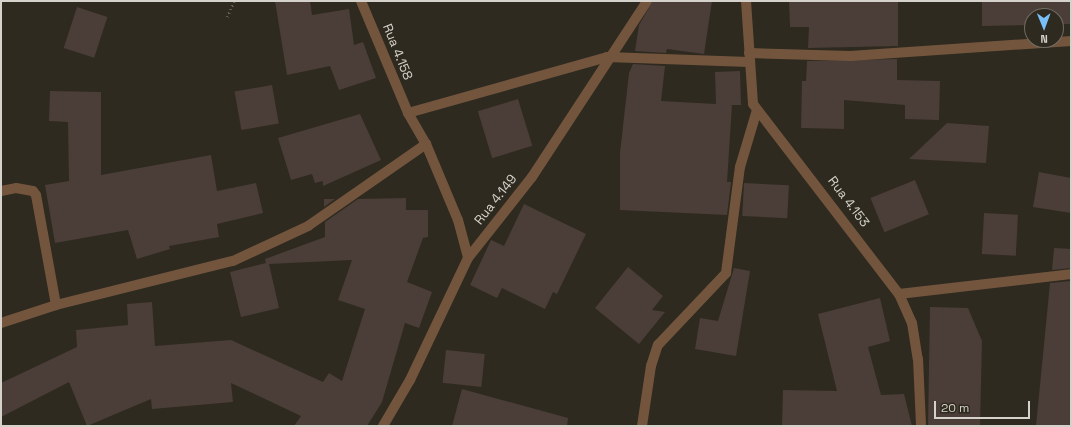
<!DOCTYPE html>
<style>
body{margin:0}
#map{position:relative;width:1072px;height:427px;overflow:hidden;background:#2e2a1f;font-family:"Space Grotesk",sans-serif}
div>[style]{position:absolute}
.building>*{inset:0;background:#4b3e38;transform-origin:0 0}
.path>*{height:2.5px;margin-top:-1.25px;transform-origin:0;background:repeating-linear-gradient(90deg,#625e54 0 1px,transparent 0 4px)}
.minor>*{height:10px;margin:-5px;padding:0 5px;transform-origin:5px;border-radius:5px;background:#73553e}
span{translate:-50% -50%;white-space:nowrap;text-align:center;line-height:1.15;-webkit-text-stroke:4px #2e2a1f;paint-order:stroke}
.street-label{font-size:13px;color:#d5d2cb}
.frame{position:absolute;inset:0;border:2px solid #d5d2cb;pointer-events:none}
.north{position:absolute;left:1024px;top:8px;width:40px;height:40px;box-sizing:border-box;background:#2e2a1f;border:1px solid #716d64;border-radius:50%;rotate:179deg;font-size:11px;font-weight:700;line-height:16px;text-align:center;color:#d5d2cb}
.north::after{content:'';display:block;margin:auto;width:14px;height:18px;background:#79bff8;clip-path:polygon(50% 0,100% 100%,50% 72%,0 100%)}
.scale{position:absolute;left:934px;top:401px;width:96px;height:18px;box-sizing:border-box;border:2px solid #d5d2cb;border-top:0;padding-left:5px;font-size:12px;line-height:14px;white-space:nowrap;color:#d5d2cb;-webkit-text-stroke:3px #2e2a1f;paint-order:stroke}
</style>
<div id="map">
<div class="building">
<div style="clip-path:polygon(275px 1px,310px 1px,312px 15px,349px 9px,354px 45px,363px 42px,376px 78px,339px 90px,330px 66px,287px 75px)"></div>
<div style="clip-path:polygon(653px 1px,712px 1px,704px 54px,667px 49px,666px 53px,635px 51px,639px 25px)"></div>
<div style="clip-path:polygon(789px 1px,898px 1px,898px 46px,808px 48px,809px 27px,790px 27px)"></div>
<div style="clip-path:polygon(982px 1px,1071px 1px,1071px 24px,1056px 24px,1056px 16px,1032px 16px,1032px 25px,982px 26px)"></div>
<div style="left:77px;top:7px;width:32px;height:43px;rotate:18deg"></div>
<div style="clip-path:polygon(897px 59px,897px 80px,940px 81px,939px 120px,905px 119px,905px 105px,844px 100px,844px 129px,801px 128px,802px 81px,806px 81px,807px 61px)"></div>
<div style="clip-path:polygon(633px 64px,665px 66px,661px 101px,716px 104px,715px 72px,740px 71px,741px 105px,732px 105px,727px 182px,731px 182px,727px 215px,620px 210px,620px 153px,629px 73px)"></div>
<div style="left:272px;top:85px;width:39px;height:38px;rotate:80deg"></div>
<div style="clip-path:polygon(50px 91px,101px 92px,101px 175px,211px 155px,217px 191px,256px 183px,263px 213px,217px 224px,219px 237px,169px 246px,170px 249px,137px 259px,128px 230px,55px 243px,45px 185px,69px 181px,68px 122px,49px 121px)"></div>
<div style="left:518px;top:99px;width:49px;height:42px;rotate:73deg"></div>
<div style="clip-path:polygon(360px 114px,381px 160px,323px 186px,323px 181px,315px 183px,312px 174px,291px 180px,278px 138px)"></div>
<div style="clip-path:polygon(947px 123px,989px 126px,986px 163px,909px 159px)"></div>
<div style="clip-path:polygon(1039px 172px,1071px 178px,1071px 213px,1033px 207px)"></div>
<div style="left:915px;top:180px;width:37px;height:48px;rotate:68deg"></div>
<div style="left:744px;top:183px;width:45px;height:33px;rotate:3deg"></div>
<div style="clip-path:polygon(406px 198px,406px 210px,428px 210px,428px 237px,423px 238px,407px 282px,432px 292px,419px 328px,405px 323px,382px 402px,367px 426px,294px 426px,301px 416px,231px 383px,233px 402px,152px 409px,151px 399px,87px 426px,69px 382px,1px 417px,1px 383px,77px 347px,76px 330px,128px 325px,127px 304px,152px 302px,155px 346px,231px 340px,323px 382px,329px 373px,342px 381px,365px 309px,338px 300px,352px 260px,269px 264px,279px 308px,241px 317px,230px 272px,266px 263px,265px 259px,325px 237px,325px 222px,358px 199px)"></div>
<div style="clip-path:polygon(324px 199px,335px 199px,324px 207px)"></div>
<div style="clip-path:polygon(524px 204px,586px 234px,557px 294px,553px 292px,545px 309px,502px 288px,497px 298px,470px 285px,491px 240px,504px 246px)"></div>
<div style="left:984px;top:213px;width:34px;height:41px;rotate:3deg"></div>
<div style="clip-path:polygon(1054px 248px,1071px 249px,1071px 268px,1052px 270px)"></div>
<div style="clip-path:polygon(628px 267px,663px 296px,652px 310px,665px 312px,639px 344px,595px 308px)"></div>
<div style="clip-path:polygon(734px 268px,750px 271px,736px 356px,695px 349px,700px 318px,718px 321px)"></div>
<div style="clip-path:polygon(1071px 281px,1071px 426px,1036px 426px,1050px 283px)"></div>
<div style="clip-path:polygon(880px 298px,890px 341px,868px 347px,881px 395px,904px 394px,912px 426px,782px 425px,783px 390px,837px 391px,818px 314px)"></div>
<div style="clip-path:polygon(930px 307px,968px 308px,982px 341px,980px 426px,928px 426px)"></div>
<div style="left:446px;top:350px;width:39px;height:33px;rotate:6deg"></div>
<div style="clip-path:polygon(462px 389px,568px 418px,567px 426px,452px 426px)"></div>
</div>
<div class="path">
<div style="left:227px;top:17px;width:17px;rotate:-66deg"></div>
</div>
<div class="minor">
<div style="left:361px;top:1px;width:121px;rotate:67.2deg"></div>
<div style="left:408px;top:113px;width:36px;rotate:60deg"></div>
<div style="left:426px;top:144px;width:82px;rotate:67.2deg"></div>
<div style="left:458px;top:220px;width:39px;rotate:75deg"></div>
<div style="left:746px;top:1px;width:103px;rotate:86.1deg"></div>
<div style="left:753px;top:104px;width:240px;rotate:52.5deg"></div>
<div style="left:899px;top:294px;width:32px;rotate:66deg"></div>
<div style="left:912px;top:323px;width:36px;rotate:81deg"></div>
<div style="left:918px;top:359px;width:67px;rotate:87.4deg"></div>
<div style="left:749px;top:53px;width:101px;rotate:1.7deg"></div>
<div style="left:850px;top:56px;width:222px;rotate:-3.9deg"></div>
<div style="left:408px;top:113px;width:207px;rotate:-15.7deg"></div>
<div style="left:607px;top:57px;width:142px;rotate:2deg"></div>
<div style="left:1px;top:191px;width:15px;rotate:-11deg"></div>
<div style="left:16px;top:188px;width:17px;rotate:10deg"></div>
<div style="left:33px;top:191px;width:5px;rotate:53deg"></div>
<div style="left:36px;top:195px;width:112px;rotate:79.7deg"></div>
<div style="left:899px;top:294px;width:173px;rotate:-6.6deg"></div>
<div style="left:1px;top:323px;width:58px;rotate:-18.1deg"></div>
<div style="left:56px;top:305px;width:182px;rotate:-14deg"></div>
<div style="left:233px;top:261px;width:83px;rotate:-25deg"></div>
<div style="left:308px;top:226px;width:144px;rotate:-34.8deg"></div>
<div style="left:383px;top:426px;width:53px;rotate:-59.6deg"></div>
<div style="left:410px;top:380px;width:135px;rotate:-64.6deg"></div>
<div style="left:468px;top:258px;width:103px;rotate:-51.7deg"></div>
<div style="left:532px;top:177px;width:210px;rotate:-56.8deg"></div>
<div style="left:642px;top:426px;width:61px;rotate:-81.5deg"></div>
<div style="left:651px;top:366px;width:22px;rotate:-72deg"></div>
<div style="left:658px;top:345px;width:99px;rotate:-46.6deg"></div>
<div style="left:726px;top:273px;width:107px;rotate:-82.5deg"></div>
<div style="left:740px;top:167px;width:59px;rotate:-73.4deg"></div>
</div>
<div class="street-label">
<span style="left:397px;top:52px;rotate:68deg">Rua 4.158</span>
<span style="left:496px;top:200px;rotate:-52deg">Rua 4.149</span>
<span style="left:848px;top:202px;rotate:53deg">Rua 4.153</span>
</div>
<div class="frame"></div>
<div class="north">N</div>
<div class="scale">20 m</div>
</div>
